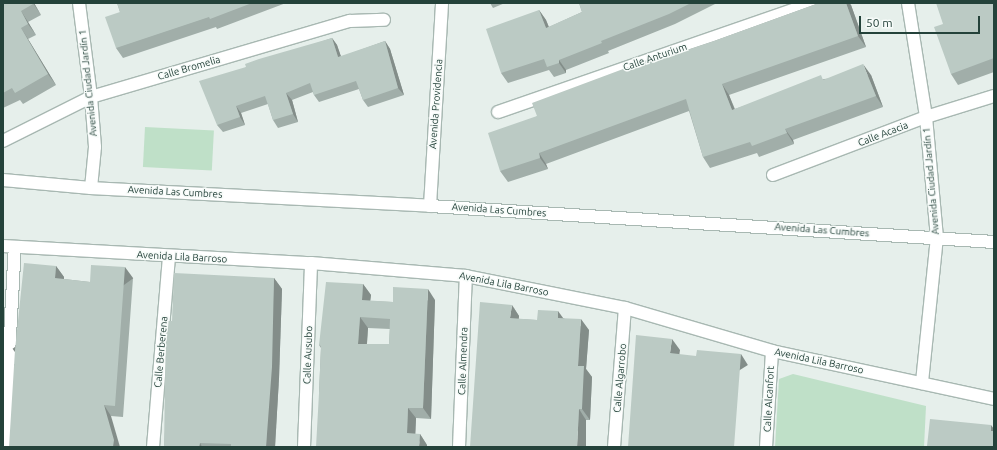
<!DOCTYPE html>
<meta charset="utf-8">
<style>
body{margin:0}
#map{position:relative;width:997px;height:450px;overflow:hidden;background:#e6efeb;font-family:Ubuntu,sans-serif}
div>[style]{position:absolute}
.green>*{inset:0;background:#bfe0c8;transform-origin:0 0}
.roads{filter:drop-shadow(1px 0 #a8b8b2) drop-shadow(-1px 0 #a8b8b2) drop-shadow(0 1px #a8b8b2) drop-shadow(0 -1px #a8b8b2)}
.minor>*{height:12px;margin:-6px;padding:0 6px;transform-origin:6px;border-radius:6px;background:#fff}
.tertiary>*{height:12px;margin:-6px;padding:0 6px;transform-origin:6px;border-radius:6px;background:#fff}
.wall>*{inset:0;background:#a1aea9}
.shaded-wall>*{inset:0;background:#838d89;transform-origin:0 0}
.building>*{inset:0;background:#bbcac4}
span{translate:-50% -50%;white-space:nowrap;text-align:center;line-height:1.15;-webkit-text-stroke:3px #f7fbf9;paint-order:stroke}
.street-label{font-size:10px;color:#24423a}
.frame{position:absolute;inset:0;border:4px solid #24423a;pointer-events:none}
.scale{position:absolute;left:859px;top:16px;width:121px;height:18px;box-sizing:border-box;border:2px solid #24423a;border-top:0;padding-left:5px;font-size:12px;line-height:14px;white-space:nowrap;color:#24423a;-webkit-text-stroke:3px #f7fbf9;paint-order:stroke}
</style>
<div id="map">
<div class="green">
<div style="left:145px;top:127px;width:69px;height:40px;rotate:3deg"></div>
<div style="clip-path:polygon(793px 374px,926px 406px,924px 447px,775px 447px,779px 379px)"></div>
</div>
<div class="roads">
<div class="minor">
<div style="left:79px;top:3px;width:95px;rotate:82.7deg"></div>
<div style="left:91px;top:97px;width:50px;rotate:85.4deg"></div>
<div style="left:95px;top:147px;width:41px;rotate:95.6deg"></div>
<div style="left:908px;top:3px;width:115px;rotate:81deg"></div>
<div style="left:926px;top:117px;width:121px;rotate:84.8deg"></div>
<div style="left:937px;top:237px;width:147px;rotate:95.9deg"></div>
<div style="left:498px;top:112px;width:332px;rotate:-19.1deg"></div>
<div style="left:3px;top:141px;width:98px;rotate:-26.6deg"></div>
<div style="left:91px;top:97px;width:270px;rotate:-16.4deg"></div>
<div style="left:350px;top:21px;width:34px;rotate:-2deg"></div>
<div style="left:773px;top:175px;width:164px;rotate:-20.8deg"></div>
<div style="left:926px;top:117px;width:71px;rotate:-17.2deg"></div>
<div style="left:3px;top:246px;width:308px;rotate:3.2deg"></div>
<div style="left:311px;top:263px;width:156px;rotate:4.8deg"></div>
<div style="left:466px;top:276px;width:162px;rotate:11.4deg"></div>
<div style="left:625px;top:308px;width:153px;rotate:16.3deg"></div>
<div style="left:772px;top:351px;width:227px;rotate:12.2deg"></div>
<div style="left:4px;top:447px;width:200px;rotate:-86.9deg"></div>
<div style="left:153px;top:447px;width:191px;rotate:-85.2deg"></div>
<div style="left:304px;top:447px;width:184px;rotate:-87.8deg"></div>
<div style="left:459px;top:447px;width:171px;rotate:-87.7deg"></div>
<div style="left:614px;top:447px;width:139px;rotate:-85.5deg"></div>
<div style="left:766px;top:447px;width:96px;rotate:-86.4deg"></div>
</div>
<div class="tertiary">
<div style="left:3px;top:180px;width:88px;rotate:5.2deg"></div>
<div style="left:91px;top:188px;width:339px;rotate:3deg"></div>
<div style="left:430px;top:206px;width:565px;rotate:3.65deg"></div>
<div style="left:430px;top:206px;width:203px;rotate:-86.6deg"></div>
</div>
</div>
<div class="wall">
<div style="clip-path:polygon(3px 3px,34px 3px,41px 15px,28px 22px,36px 35px,28px 39px,56px 85px,23px 104px,20px 100px,3px 108px)"></div>
<div style="clip-path:polygon(117px 3px,286px 3px,217px 29px,216px 27px,123px 58px,116px 48px,120px 12px)"></div>
<div style="clip-path:polygon(490px 3px,505px 3px,493px 8px)"></div>
<div style="clip-path:polygon(579px 3px,717px 3px,675px 24px,608px 51px,609px 53px,566px 70px,566px 73px,554px 77px,549px 70px,508px 83px,501px 73px,539px 10px,546px 20px,549px 27px,582px 12px)"></div>
<div style="clip-path:polygon(819px 3px,849px 3px,851px 5px,866px 47px,729px 95px,735px 109px,824px 79px,871px 75px,883px 107px,793px 140px,794px 144px,759px 157px,757px 153px,710px 168px,703px 157px,689px 111px,546px 164px,548px 169px,508px 182px,500px 171px,537px 116px,658px 56px,660px 59px,714px 41px)"></div>
<div style="clip-path:polygon(994px 3px,994px 72px,958px 85px,951px 74px,943px 24px)"></div>
<div style="clip-path:polygon(332px 38px,337px 45px,341px 57px,385px 41px,390px 49px,404px 95px,368px 107px,363px 100px,359px 89px,319px 102px,314px 95px,313px 92px,292px 100px,298px 122px,278px 128px,273px 120px,268px 104px,241px 113px,245px 125px,223px 132px,217px 125px,246px 67px)"></div>
<div style="clip-path:polygon(56px 266px,64px 277px,64px 279px,90px 282px,133px 278px,123px 417px,111px 416px,15px 350px)"></div>
<div style="clip-path:polygon(274px 278px,282px 289px,279px 378px,275px 447px,164px 447px,172px 321px)"></div>
<div style="clip-path:polygon(evenodd,363px 284px,371px 295px,370px 301px,393px 302px,435px 300px,431px 419px,416px 418px,415px 434px,420px 434px,427px 445px,319px 393px,321px 348px,319px 345px,363px 284px,368px 328px,390px 329px,389px 344px,367px 344px,368px 328px)"></div>
<div style="clip-path:polygon(512px 305px,519px 316px,519px 319px,537px 320px,563px 318px,589px 330px,586px 369px,592px 377px,590px 420px,586px 420px,586px 447px)"></div>
</div>
<div class="shaded-wall">
<div style="clip-path:polygon(33px 3px,34px 3px,41px 15px)"></div>
<div style="clip-path:polygon(846px 3px,849px 3px,851px 5px,866px 47px,858px 36px)"></div>
<div style="clip-path:polygon(539px 10px,546px 20px,553px 38px,546px 28px)"></div>
<div style="clip-path:polygon(21px 11px,28px 22px,36px 35px,28px 24px)"></div>
<div style="clip-path:polygon(21px 28px,28px 39px,56px 85px,48px 74px)"></div>
<div style="clip-path:polygon(332px 38px,337px 45px,344px 65px,338px 57px)"></div>
<div style="clip-path:polygon(385px 41px,390px 49px,404px 95px,398px 88px)"></div>
<div style="clip-path:polygon(559px 60px,566px 70px,566px 73px,559px 63px)"></div>
<div style="clip-path:polygon(863px 64px,871px 75px,883px 107px,876px 96px)"></div>
<div style="clip-path:polygon(722px 84px,729px 95px,739px 121px,732px 110px)"></div>
<div style="clip-path:polygon(286px 93px,292px 100px,298px 122px,293px 114px)"></div>
<div style="clip-path:polygon(236px 106px,241px 113px,245px 125px,240px 117px)"></div>
<div style="clip-path:polygon(785px 129px,793px 140px,794px 144px,787px 133px)"></div>
<div style="clip-path:polygon(539px 153px,546px 164px,548px 169px,540px 158px)"></div>
<div style="clip-path:polygon(56px 266px,64px 277px,63px 289px,55px 278px)"></div>
<div style="left:125px;top:267px;width:14px;height:139px;rotate:54deg"></div>
<div style="clip-path:polygon(274px 278px,282px 289px,279px 378px,275px 447px,266px 447px)"></div>
<div style="clip-path:polygon(363px 284px,371px 295px,369px 311px,362px 300px)"></div>
<div style="clip-path:polygon(428px 289px,435px 300px,431px 419px,423px 408px)"></div>
<div style="clip-path:polygon(512px 305px,519px 316px,518px 329px,510px 318px)"></div>
<div style="clip-path:polygon(558px 311px,566px 322px,558px 318px)"></div>
<div style="clip-path:polygon(360px 317px,368px 328px,366px 355px,358px 344px)"></div>
<div style="clip-path:polygon(581px 319px,589px 330px,586px 369px,592px 377px,590px 420px,582px 409px,578px 366px)"></div>
<div style="clip-path:polygon(672px 339px,680px 350px,678px 364px,670px 353px)"></div>
<div style="left:741px;top:354px;width:13px;height:93px;rotate:58deg"></div>
<div style="clip-path:polygon(104px 405px,111px 416px,120px 447px,113px 447px)"></div>
<div style="clip-path:polygon(408px 408px,416px 418px,415px 444px,407px 433px)"></div>
<div style="clip-path:polygon(579px 409px,586px 420px,586px 447px,577px 447px)"></div>
<div style="clip-path:polygon(991px 425px,994px 429px,994px 435px,991px 431px)"></div>
<div style="clip-path:polygon(420px 434px,427px 445px,427px 447px,419px 447px)"></div>
<div style="clip-path:polygon(200px 443px,202px 447px,199px 447px)"></div>
</div>
<div class="building">
<div style="clip-path:polygon(3px 3px,33px 3px,33px 4px,21px 11px,28px 24px,21px 28px,48px 74px,15px 93px,12px 88px,3px 93px)"></div>
<div style="clip-path:polygon(117px 3px,252px 3px,210px 19px,209px 17px,116px 48px,105px 17px,120px 12px)"></div>
<div style="clip-path:polygon(579px 3px,691px 3px,669px 14px,601px 41px,602px 43px,559px 60px,559px 63px,547px 67px,544px 59px,501px 73px,486px 29px,539px 10px,546px 28px,582px 12px)"></div>
<div style="clip-path:polygon(819px 3px,846px 3px,858px 36px,722px 84px,732px 110px,821px 75px,823px 80px,863px 64px,876px 96px,785px 129px,787px 133px,752px 146px,750px 142px,703px 157px,686px 99px,539px 153px,540px 158px,500px 171px,488px 133px,537px 116px,532px 103px,658px 56px,660px 59px,714px 41px)"></div>
<div style="clip-path:polygon(936px 3px,994px 3px,994px 58px,951px 74px,934px 27px,943px 24px)"></div>
<div style="clip-path:polygon(332px 38px,338px 57px,385px 41px,398px 88px,363px 100px,356px 81px,314px 95px,310px 83px,286px 93px,293px 114px,273px 120px,265px 96px,236px 106px,240px 117px,217px 125px,199px 81px,246px 67px,245px 64px,259px 59px)"></div>
<div style="clip-path:polygon(24px 263px,56px 266px,55px 278px,90px 282px,91px 265px,125px 267px,115px 406px,104px 405px,114px 440px,113px 447px,9px 447px,15px 350px)"></div>
<div style="clip-path:polygon(174px 273px,274px 278px,272px 367px,266px 447px,231px 447px,231px 444px,200px 443px,199px 447px,164px 447px,166px 321px,172px 321px)"></div>
<div style="clip-path:polygon(evenodd,326px 282px,363px 284px,362px 300px,393px 302px,393px 287px,428px 289px,423px 408px,408px 408px,407px 433px,420px 434px,419px 447px,316px 447px,319px 393px,321px 346px,319px 345px,326px 282px,360px 317px,390px 319px,389px 344px,358px 344px,360px 317px)"></div>
<div style="clip-path:polygon(480px 302px,512px 305px,510px 318px,537px 320px,538px 310px,558px 311px,558px 318px,581px 319px,578px 366px,584px 366px,582px 409px,579px 409px,577px 447px,470px 447px)"></div>
<div style="clip-path:polygon(636px 335px,672px 339px,670px 353px,696px 356px,697px 350px,741px 354px,734px 447px,628px 447px)"></div>
<div style="clip-path:polygon(930px 419px,991px 425px,991px 431px,994px 431px,994px 447px,935px 447px,927px 446px)"></div>
</div>
<div class="street-label">
<span style="left:655px;top:57px;rotate:-19deg">Calle Anturium</span>
<span style="left:189px;top:68px;rotate:-16deg">Calle Bromelia</span>
<span style="left:88px;top:83px;rotate:-96deg">Avenida Ciudad Jardín 1</span>
<span style="left:436px;top:104px;rotate:-86deg">Avenida Providencia</span>
<span style="left:883px;top:134px;rotate:-21deg">Calle Acacia</span>
<span style="left:931px;top:181px;rotate:-95deg">Avenida Ciudad Jardín 1</span>
<span style="left:175px;top:192px;rotate:3deg">Avenida Las Cumbres</span>
<span style="left:499px;top:210px;rotate:4deg">Avenida Las Cumbres</span>
<span style="left:822px;top:230px;rotate:4deg">Avenida Las Cumbres</span>
<span style="left:182px;top:257px;rotate:3deg">Avenida Lila Barroso</span>
<span style="left:504px;top:284px;rotate:11deg">Avenida Lila Barroso</span>
<span style="left:161px;top:352px;rotate:-85deg">Calle Berberena</span>
<span style="left:308px;top:355px;rotate:-88deg">Calle Ausubo</span>
<span style="left:463px;top:361px;rotate:-88deg">Calle Almendra</span>
<span style="left:819px;top:361px;rotate:12deg">Avenida Lila Barroso</span>
<span style="left:620px;top:378px;rotate:-85deg">Calle Algarrobo</span>
<span style="left:769px;top:399px;rotate:-87deg">Calle Alcanfort</span>
</div>
<div class="frame"></div>
<div class="scale">50 m</div>
</div>
